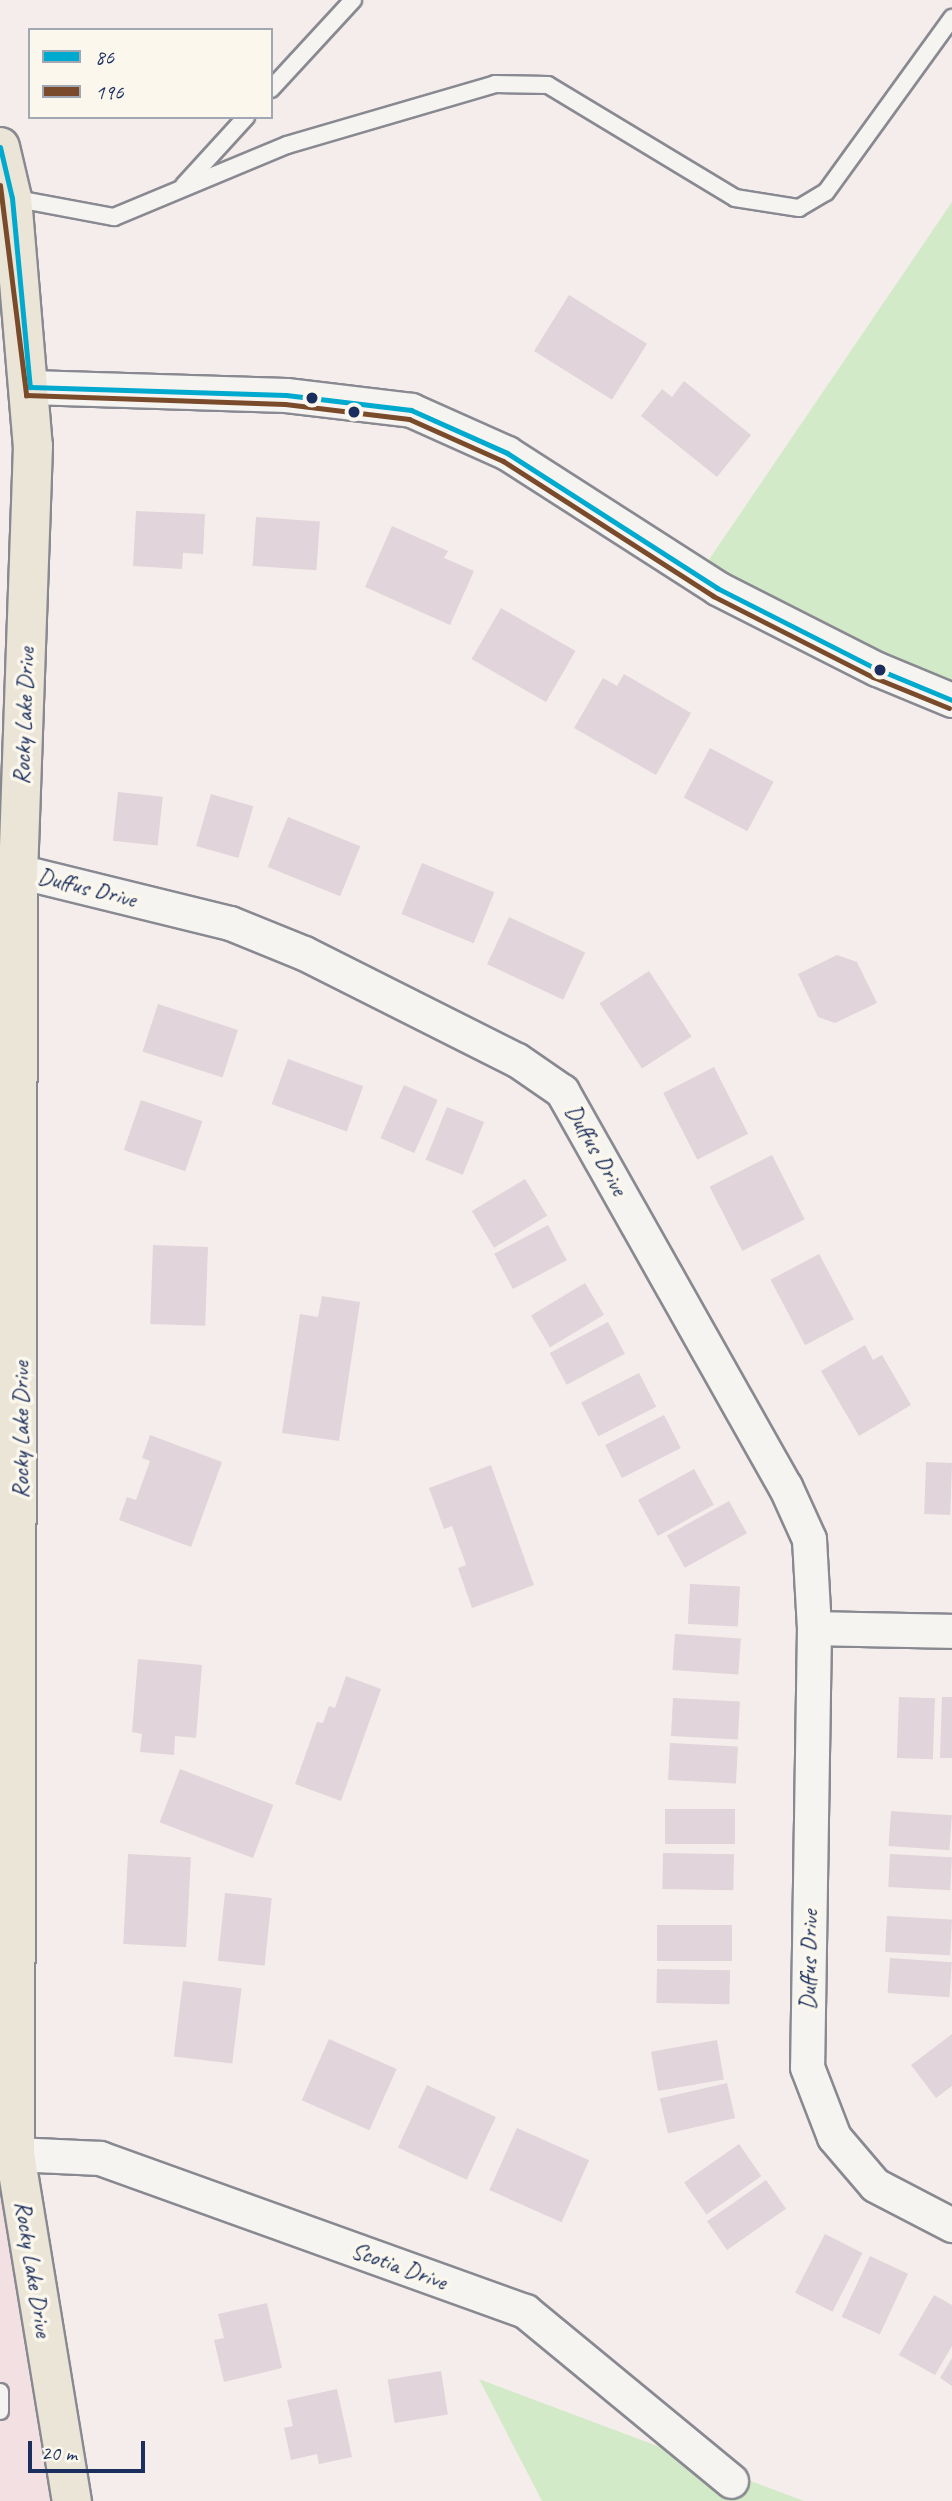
<!DOCTYPE html>
<style>
body{margin:0}
#map{position:relative;width:952px;height:2501px;overflow:hidden;background:#f5edeb;font-family:Caveat,sans-serif}
div>[style]{position:absolute}
.built>*{inset:0;background:#f2e0e3}
.green>*{inset:0;background:#d2eac7}
.building>*{inset:0;background:#e1d4da;transform-origin:0 0}
.roads{filter:drop-shadow(2px 0 #898991) drop-shadow(-2px 0 #898991) drop-shadow(0 2px #898991) drop-shadow(0 -2px #898991)}
.service>*{height:16px;margin:-8px;padding:0 8px;transform-origin:8px;border-radius:8px;background:#f6f4f0}
.minor>*{height:33px;margin:-16.5px;padding:0 16.5px;transform-origin:16.5px;border-radius:16.5px;background:#f6f4f0}
.primary>*{height:38px;margin:-19px;padding:0 19px;transform-origin:19px;border-radius:19px;background:#eae5d7}
.bus-1>*{height:5px;margin:-2.5px;padding:0 2.5px;transform-origin:2.5px;border-radius:2.5px;background:#00a9ce}
.bus-2>*{height:5px;margin:-2.5px;padding:0 2.5px;transform-origin:2.5px;border-radius:2.5px;background:#7a4b2a}
.dots>*{width:19px;height:19px;translate:-50% -50%;box-sizing:border-box;border:4px solid #fbf7ec;border-radius:50%}
span{translate:-50% -50%;white-space:nowrap;text-align:center;line-height:1.15;-webkit-text-stroke:7px #fbf7ec;paint-order:stroke}
.street-label{font-size:24px;color:#1b2f5e}
.legend{position:absolute;left:28px;top:28px;width:245px;height:91px;box-sizing:border-box;background:#fbf7ec;border:2px solid #a1a7b3;margin:0;padding:9px 12px;list-style:none;font-size:21px;color:#1b2f5e}
.legend li{display:flex;align-items:center;gap:14px;height:35px}
.legend b{width:35px;border:2px solid #a1a7b3}
.scale{position:absolute;left:28px;top:2441px;width:117px;height:32px;box-sizing:border-box;border:4px solid #1b2f5e;border-top:0;padding-left:9px;font-size:21px;line-height:24px;white-space:nowrap;color:#1b2f5e;-webkit-text-stroke:5px #fbf7ec;paint-order:stroke}
</style>
<div id="map">
<div class="built">
<div style="clip-path:polygon(0 2141px,72px 2501px,0 2501px)"></div>
</div>
<div class="green">
<div style="clip-path:polygon(952px 202px,952px 690px,706px 564px)"></div>
<div style="clip-path:polygon(479px 2379px,804px 2501px,542px 2501px)"></div>
</div>
<div class="building">
<div style="left:569px;top:295px;width:92px;height:66px;rotate:32deg"></div>
<div style="clip-path:polygon(684px 381px,751px 435px,717px 477px,641px 416px,662px 389px,672px 397px)"></div>
<div style="clip-path:polygon(136px 511px,205px 514px,203px 554px,183px 553px,182px 569px,133px 566px)"></div>
<div style="left:256px;top:517px;width:64px;height:49px;rotate:4deg"></div>
<div style="clip-path:polygon(392px 526px,448px 551px,444px 558px,474px 571px,450px 625px,365px 587px)"></div>
<div style="left:501px;top:608px;width:86px;height:59px;rotate:30deg"></div>
<div style="clip-path:polygon(624px 674px,691px 713px,656px 775px,574px 728px,603px 678px,617px 686px)"></div>
<div style="left:710px;top:748px;width:72px;height:56px;rotate:28deg"></div>
<div style="left:118px;top:792px;width:45px;height:49px;rotate:6deg"></div>
<div style="left:211px;top:794px;width:44px;height:54px;rotate:16deg"></div>
<div style="left:288px;top:817px;width:78px;height:54px;rotate:22deg"></div>
<div style="left:422px;top:863px;width:78px;height:55px;rotate:22deg"></div>
<div style="left:509px;top:917px;width:84px;height:52px;rotate:25deg"></div>
<div style="clip-path:polygon(837px 955px,857px 962px,877px 1003px,835px 1023px,818px 1017px,798px 974px)"></div>
<div style="left:649px;top:971px;width:78px;height:59px;rotate:57deg"></div>
<div style="left:158px;top:1004px;width:84px;height:50px;rotate:18deg"></div>
<div style="left:288px;top:1059px;width:80px;height:48px;rotate:20deg"></div>
<div style="left:714px;top:1067px;width:75px;height:57px;rotate:63deg"></div>
<div style="left:404px;top:1085px;width:37px;height:58px;rotate:24deg"></div>
<div style="left:141px;top:1100px;width:65px;height:53px;rotate:19deg"></div>
<div style="left:447px;top:1107px;width:40px;height:57px;rotate:22deg"></div>
<div style="left:772px;top:1155px;width:72px;height:70px;rotate:63deg"></div>
<div style="left:525px;top:1179px;width:43px;height:62px;rotate:59deg"></div>
<div style="left:548px;top:1225px;width:40px;height:61px;rotate:62deg"></div>
<div style="left:153px;top:1245px;width:55px;height:79px;rotate:2deg"></div>
<div style="left:819px;top:1254px;width:74px;height:55px;rotate:62deg"></div>
<div style="left:585px;top:1283px;width:37px;height:63px;rotate:59deg"></div>
<div style="clip-path:polygon(322px 1296px,360px 1302px,339px 1441px,282px 1433px,300px 1314px,318px 1317px)"></div>
<div style="left:608px;top:1322px;width:36px;height:66px;rotate:62deg"></div>
<div style="clip-path:polygon(865px 1345px,873px 1360px,882px 1355px,911px 1405px,859px 1436px,821px 1371px)"></div>
<div style="left:639px;top:1373px;width:38px;height:65px;rotate:63deg"></div>
<div style="left:664px;top:1415px;width:37px;height:66px;rotate:63deg"></div>
<div style="clip-path:polygon(150px 1435px,222px 1462px,191px 1547px,119px 1520px,127px 1497px,136px 1500px,150px 1461px,142px 1458px)"></div>
<div style="left:926px;top:1462px;width:26px;height:52px;rotate:2deg"></div>
<div style="clip-path:polygon(491px 1465px,534px 1585px,472px 1608px,458px 1568px,466px 1565px,452px 1526px,444px 1529px,429px 1488px)"></div>
<div style="left:694px;top:1469px;width:41px;height:64px;rotate:61deg"></div>
<div style="left:729px;top:1501px;width:37px;height:71px;rotate:61deg"></div>
<div style="left:690px;top:1584px;width:50px;height:40px;rotate:3deg"></div>
<div style="left:675px;top:1634px;width:66px;height:36px;rotate:4deg"></div>
<div style="clip-path:polygon(138px 1659px,202px 1665px,196px 1738px,175px 1736px,174px 1755px,140px 1752px,142px 1734px,132px 1732px)"></div>
<div style="clip-path:polygon(346px 1676px,381px 1689px,341px 1801px,295px 1784px,317px 1722px,323px 1723px,329px 1706px,335px 1708px)"></div>
<div style="left:899px;top:1697px;width:36px;height:61px;rotate:2deg"></div>
<div style="clip-path:polygon(942px 1697px,952px 1697px,952px 1758px,940px 1758px)"></div>
<div style="left:673px;top:1698px;width:67px;height:38px;rotate:3deg"></div>
<div style="left:670px;top:1743px;width:68px;height:37px;rotate:3deg"></div>
<div style="left:180px;top:1769px;width:100px;height:57px;rotate:21deg"></div>
<div style="left:665px;top:1809px;width:70px;height:35px"></div>
<div style="left:891px;top:1811px;width:61px;height:35px;rotate:4deg"></div>
<div style="left:663px;top:1853px;width:71px;height:36px;rotate:1deg"></div>
<div style="left:128px;top:1854px;width:63px;height:90px;rotate:3deg"></div>
<div style="left:890px;top:1854px;width:62px;height:33px;rotate:3deg"></div>
<div style="left:225px;top:1893px;width:47px;height:68px;rotate:6deg"></div>
<div style="left:887px;top:1916px;width:65px;height:36px;rotate:3deg"></div>
<div style="left:657px;top:1925px;width:75px;height:36px"></div>
<div style="left:890px;top:1958px;width:62px;height:35px;rotate:4deg"></div>
<div style="left:657px;top:1969px;width:73px;height:34px;rotate:1deg"></div>
<div style="left:183px;top:1981px;width:59px;height:76px;rotate:7deg"></div>
<div style="clip-path:polygon(952px 2034px,952px 2086px,936px 2098px,911px 2065px)"></div>
<div style="left:329px;top:2039px;width:74px;height:67px;rotate:24deg"></div>
<div style="left:717px;top:2040px;width:40px;height:67px;rotate:80deg"></div>
<div style="left:727px;top:2083px;width:36px;height:69px;rotate:77deg"></div>
<div style="left:427px;top:2085px;width:76px;height:69px;rotate:25deg"></div>
<div style="left:517px;top:2128px;width:79px;height:68px;rotate:24deg"></div>
<div style="left:739px;top:2144px;width:39px;height:67px;rotate:55deg"></div>
<div style="left:766px;top:2180px;width:35px;height:72px;rotate:55deg"></div>
<div style="left:825px;top:2234px;width:42px;height:66px;rotate:27deg"></div>
<div style="left:870px;top:2256px;width:42px;height:67px;rotate:25deg"></div>
<div style="clip-path:polygon(934px 2295px,952px 2305px,952px 2346px,935px 2375px,899px 2355px)"></div>
<div style="clip-path:polygon(267px 2303px,282px 2368px,224px 2382px,214px 2340px,224px 2338px,218px 2314px)"></div>
<div style="clip-path:polygon(952px 2358px,952px 2386px,940px 2378px)"></div>
<div style="left:441px;top:2371px;width:44px;height:54px;rotate:81deg"></div>
<div style="clip-path:polygon(337px 2389px,352px 2457px,319px 2464px,317px 2454px,291px 2460px,284px 2428px,293px 2426px,287px 2400px)"></div>
</div>
<div class="roads">
<div class="service">
<div style="left:271px;top:89px;width:121px;rotate:-47.3deg"></div>
<div style="left:184px;top:185px;width:92px;rotate:-47.6deg"></div>
<div style="left:12px;top:198px;width:104px;rotate:10.6deg"></div>
<div style="left:114px;top:217px;width:187px;rotate:-22.6deg"></div>
<div style="left:287px;top:145px;width:217px;rotate:-16.3deg"></div>
<div style="left:495px;top:84px;width:53px;rotate:1.1deg"></div>
<div style="left:548px;top:85px;width:218px;rotate:31.1deg"></div>
<div style="left:735px;top:198px;width:65px;rotate:8.9deg"></div>
<div style="left:799px;top:208px;width:31px;rotate:-31deg"></div>
<div style="left:826px;top:192px;width:215px;rotate:-54.1deg"></div>
<div style="left:0;top:2392px;width:19px;rotate:90deg"></div>
</div>
<div class="minor">
<div style="left:30px;top:387px;width:256px;rotate:1.8deg"></div>
<div style="left:286px;top:395px;width:126px;rotate:6.8deg"></div>
<div style="left:411px;top:410px;width:105px;rotate:24.1deg"></div>
<div style="left:507px;top:453px;width:250px;rotate:32.7deg"></div>
<div style="left:717px;top:588px;width:179px;rotate:26.9deg"></div>
<div style="left:877px;top:669px;width:81px;rotate:22.5deg"></div>
<div style="left:18px;top:871px;width:218px;rotate:13.8deg"></div>
<div style="left:230px;top:923px;width:80px;rotate:22.1deg"></div>
<div style="left:304px;top:953px;width:238px;rotate:26.7deg"></div>
<div style="left:517px;top:1060px;width:55px;rotate:34.6deg"></div>
<div style="left:562px;top:1091px;width:454px;rotate:60.6deg"></div>
<div style="left:785px;top:1486px;width:58px;rotate:65.6deg"></div>
<div style="left:809px;top:1539px;width:89px;rotate:86.8deg"></div>
<div style="left:814px;top:1628px;width:439px;rotate:90.9deg"></div>
<div style="left:807px;top:2067px;width:75px;rotate:68.9deg"></div>
<div style="left:834px;top:2137px;width:63px;rotate:49.5deg"></div>
<div style="left:875px;top:2185px;width:87px;rotate:27.5deg"></div>
<div style="left:814px;top:1628px;width:138px;rotate:1.2deg"></div>
<div style="left:0;top:2141px;width:20px;rotate:41deg"></div>
<div style="left:15px;top:2154px;width:85px;rotate:2.7deg"></div>
<div style="left:100px;top:2158px;width:452px;rotate:19.8deg"></div>
<div style="left:525px;top:2311px;width:267px;rotate:39.5deg"></div>
</div>
<div class="primary">
<div style="left:0;top:147px;width:52px;rotate:76.8deg"></div>
<div style="left:12px;top:198px;width:249px;rotate:85.2deg"></div>
<div style="left:33px;top:446px;width:425px;rotate:92deg"></div>
<div style="left:18px;top:871px;width:1283px;rotate:90.13deg"></div>
<div style="left:15px;top:2154px;width:352px;rotate:80.7deg"></div>
</div>
</div>
<div class="bus-1">
<div style="left:0;top:147px;width:52px;rotate:76.8deg"></div>
<div style="left:12px;top:198px;width:190px;rotate:84.6deg"></div>
<div style="left:30px;top:387px;width:256px;rotate:1.8deg"></div>
<div style="left:286px;top:395px;width:126px;rotate:6.8deg"></div>
<div style="left:411px;top:410px;width:105px;rotate:24.1deg"></div>
<div style="left:507px;top:453px;width:250px;rotate:32.7deg"></div>
<div style="left:717px;top:588px;width:179px;rotate:26.9deg"></div>
<div style="left:877px;top:669px;width:81px;rotate:22.5deg"></div>
</div>
<div class="bus-2">
<div style="left:0;top:185px;width:212px;rotate:82.9deg"></div>
<div style="left:26px;top:395px;width:259px;rotate:2deg"></div>
<div style="left:285px;top:404px;width:125px;rotate:6.9deg"></div>
<div style="left:409px;top:419px;width:103px;rotate:24.1deg"></div>
<div style="left:503px;top:461px;width:250px;rotate:32.7deg"></div>
<div style="left:713px;top:596px;width:179px;rotate:26.9deg"></div>
<div style="left:873px;top:677px;width:82px;rotate:22.2deg"></div>
</div>
<div class="dots">
<div style="left:312px;top:398px;background:#1b2f5e"></div>
<div style="left:354px;top:412px;background:#1b2f5e"></div>
<div style="left:880px;top:670px;background:#1b2f5e"></div>
</div>
<div class="street-label">
<span style="left:24px;top:716px;rotate:-88deg">Rocky Lake Drive</span>
<span style="left:87px;top:888px;rotate:14deg">Duffus Drive</span>
<span style="left:596px;top:1150px;rotate:60deg">Duffus Drive</span>
<span style="left:21px;top:1430px;rotate:-90deg">Rocky Lake Drive</span>
<span style="left:809px;top:1960px;rotate:-89deg">Duffus Drive</span>
<span style="left:399px;top:2266px;rotate:20deg">Scotia Drive</span>
<span style="left:33px;top:2269px;rotate:81deg">Rocky Lake Drive</span>
</div>
<ul class="legend">
<li><b style="height:9px;background:#00a9ce"></b>86</li>
<li><b style="height:9px;background:#7a4b2a"></b>196</li>
</ul>
<div class="scale">20 m</div>
</div>
